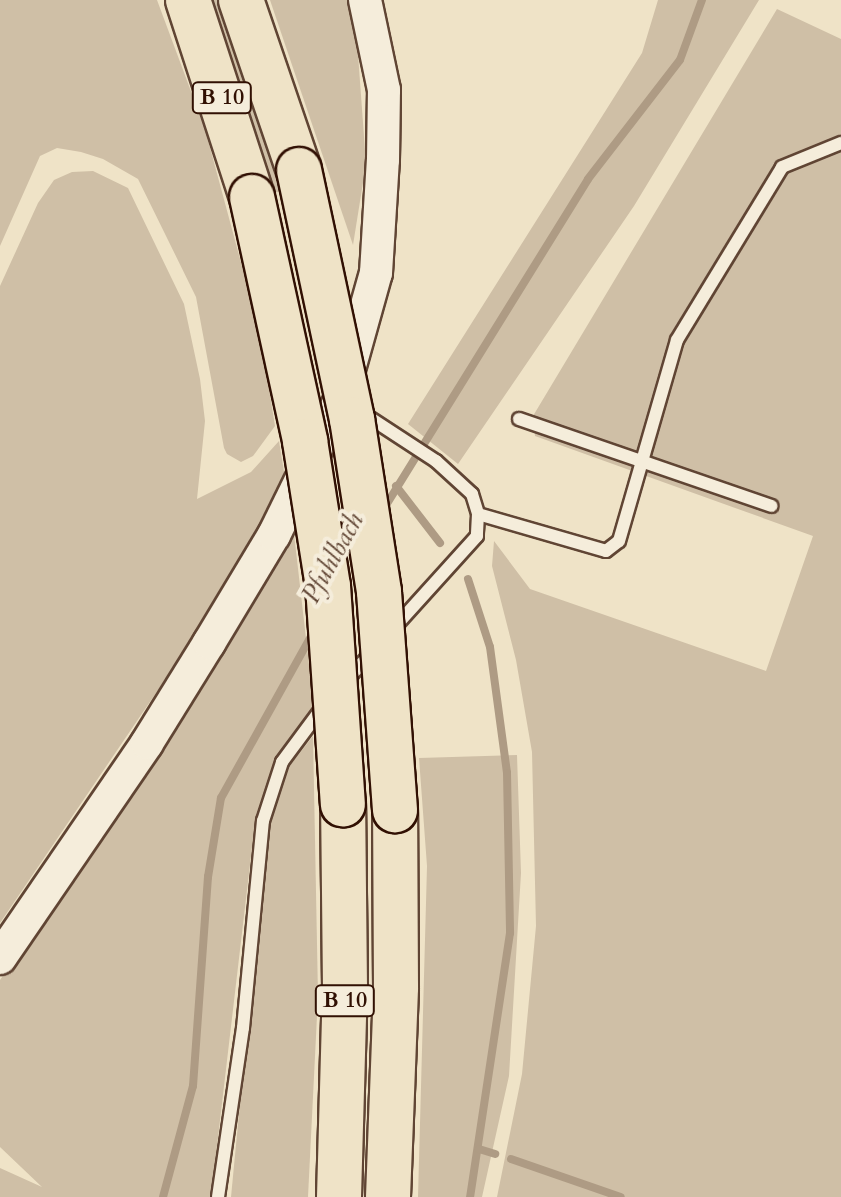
<!DOCTYPE html>
<style>
body{margin:0}
#map{position:relative;width:841px;height:1197px;overflow:hidden;background:#efe3c7;font-family:Cardo,serif}
div>[style]{position:absolute}
.green>*{inset:0;background:#cfbfa6}
.stream>*{height:8px;margin:-4px;padding:0 4px;transform-origin:4px;border-radius:4px;background:#ae9b84}
.roads{filter:drop-shadow(2px 0 #604534) drop-shadow(-2px 0 #604534) drop-shadow(0 2px #604534) drop-shadow(0 -2px #604534)}
.service>*{height:12px;margin:-6px;padding:0 6px;transform-origin:6px;border-radius:6px;background:#f5eddb}
.tertiary>*{height:32px;margin:-16px;padding:0 16px;transform-origin:16px;border-radius:16px;background:#f5eddb}
.trunk>*{height:44px;margin:-22px;padding:0 22px;transform-origin:22px;border-radius:22px;background:#efe3c7}
.bridges{filter:drop-shadow(2px 0 #311003) drop-shadow(-2px 0 #311003) drop-shadow(0 2px #311003) drop-shadow(0 -2px #311003)}
.trunk-bridge>*{height:44px;margin:-22px;padding:0 22px;transform-origin:22px;border-radius:22px;background:#efe3c7}
span{translate:-50% -50%;white-space:nowrap;text-align:center;line-height:1.15;-webkit-text-stroke:8px #f5eddb;paint-order:stroke}
.shield-label span{padding:2px 6px;background:#f5eddb;border:2px solid;border-radius:6px;-webkit-text-stroke-width:0}
.shield-label{font-size:22px;color:#311003;font-weight:700}
.water-label{font-size:26px;color:#634837;font-style:italic}
</style>
<div id="map">
<div class="green">
<div style="clip-path:polygon(0 0,157px 0,205px 129px,260px 333px,275px 426px,253px 456px,241px 462px,227px 454px,224px 448px,196px 297px,138px 179px,103px 159px,81px 152px,57px 148px,40px 156px,0 246px)"></div>
<div style="clip-path:polygon(209px 0,225px 0,285px 191px,272px 193px,244px 100px)"></div>
<div style="clip-path:polygon(270px 0,350px 0,355px 13px,366px 164px,353px 245px)"></div>
<div style="clip-path:polygon(658px 0,759px 0,634px 206px,458px 464px,408px 424px,642px 53px)"></div>
<div style="clip-path:polygon(777px 9px,841px 39px,841px 1197px,497px 1197px,522px 1074px,536px 926px,532px 752px,516px 660px,492px 566px,494px 541px,530px 589px,766px 671px,813px 536px,535px 436px,533px 416px)"></div>
<div style="clip-path:polygon(93px 171px,128px 188px,184px 304px,200px 379px,205px 421px,197px 499px,251px 472px,279px 441px,286px 484px,202px 625px,0 923px,0 286px,38px 203px,54px 180px,72px 172px)"></div>
<div style="clip-path:polygon(293px 525px,314px 708px,279px 756px,255px 822px,211px 1197px,0 1197px,0 1168px,42px 1187px,0 1147px,0 980px,146px 771px)"></div>
<div style="clip-path:polygon(313px 736px,318px 996px,308px 1197px,231px 1197px,267px 822px,288px 768px)"></div>
<div style="clip-path:polygon(517px 755px,521px 873px,509px 1076px,482px 1197px,418px 1197px,427px 866px,419px 758px)"></div>
</div>
<div class="stream">
<div style="left:396px;top:486px;width:72px;rotate:52.3deg"></div>
<div style="left:383px;top:510px;width:389px;rotate:-58.2deg"></div>
<div style="left:588px;top:179px;width:150px;rotate:-52.3deg"></div>
<div style="left:680px;top:60px;width:64px;rotate:-69.9deg"></div>
<div style="left:468px;top:579px;width:71px;rotate:72.1deg"></div>
<div style="left:490px;top:647px;width:127px;rotate:82.3deg"></div>
<div style="left:507px;top:773px;width:160px;rotate:88.9deg"></div>
<div style="left:510px;top:933px;width:267px;rotate:98.6deg"></div>
<div style="left:479px;top:1149px;width:17px;rotate:17deg"></div>
<div style="left:511px;top:1159px;width:116px;rotate:19.1deg"></div>
<div style="left:163px;top:1197px;width:115px;rotate:-74.9deg"></div>
<div style="left:193px;top:1086px;width:210px;rotate:-85.9deg"></div>
<div style="left:208px;top:877px;width:80px;rotate:-80.7deg"></div>
<div style="left:221px;top:798px;width:189px;rotate:-60.9deg"></div>
</div>
<div class="roads">
<div class="service">
<div style="left:361px;top:412px;width:90px;rotate:33.2deg"></div>
<div style="left:436px;top:461px;width:49px;rotate:42.5deg"></div>
<div style="left:472px;top:494px;width:21px;rotate:73deg"></div>
<div style="left:478px;top:514px;width:22px;rotate:93deg"></div>
<div style="left:477px;top:536px;width:124px;rotate:132.1deg"></div>
<div style="left:519px;top:419px;width:267px;rotate:19deg"></div>
<div style="left:478px;top:514px;width:133px;rotate:16.1deg"></div>
<div style="left:606px;top:551px;width:16px;rotate:-38deg"></div>
<div style="left:619px;top:541px;width:209px;rotate:-73.9deg"></div>
<div style="left:677px;top:340px;width:202px;rotate:-58.7deg"></div>
<div style="left:782px;top:167px;width:64px;rotate:-22.1deg"></div>
<div style="left:345px;top:682px;width:42px;rotate:-47.9deg"></div>
<div style="left:218px;top:1197px;width:171px;rotate:-81.6deg"></div>
<div style="left:243px;top:1028px;width:208px;rotate:-84.5deg"></div>
<div style="left:263px;top:821px;width:62px;rotate:-72.1deg"></div>
<div style="left:282px;top:762px;width:72px;rotate:-53.4deg"></div>
</div>
<div class="tertiary">
<div style="left:0;top:958px;width:260px;rotate:-55.6deg"></div>
<div style="left:147px;top:743px;width:118px;rotate:-58.2deg"></div>
<div style="left:209px;top:643px;width:126px;rotate:-59deg"></div>
<div style="left:274px;top:535px;width:153px;rotate:-63.9deg"></div>
<div style="left:341px;top:398px;width:130px;rotate:-74.4deg"></div>
<div style="left:376px;top:273px;width:113px;rotate:-86.5deg"></div>
<div style="left:383px;top:160px;width:70px;rotate:-89.2deg"></div>
<div style="left:384px;top:90px;width:92px;rotate:-101.9deg"></div>
</div>
<div class="trunk">
<div style="left:188px;top:0;width:207px;rotate:72deg"></div>
<div style="left:241px;top:0;width:180px;rotate:71.2deg"></div>
<div style="left:339px;top:1197px;width:210px;rotate:-88.4deg"></div>
<div style="left:345px;top:987px;width:183px;rotate:-90.6deg"></div>
<div style="left:388px;top:1197px;width:210px;rotate:-87.8deg"></div>
<div style="left:396px;top:987px;width:177px;rotate:-90.3deg"></div>
</div>
</div>
<div class="bridges">
<div class="trunk-bridge">
<div style="left:299px;top:170px;width:255px;rotate:78deg"></div>
<div style="left:352px;top:419px;width:175px;rotate:81.1deg"></div>
<div style="left:379px;top:592px;width:219px;rotate:85.8deg"></div>
<div style="left:252px;top:197px;width:250px;rotate:77.7deg"></div>
<div style="left:305px;top:441px;width:147px;rotate:81deg"></div>
<div style="left:328px;top:586px;width:219px;rotate:86.1deg"></div>
</div>
</div>
<div class="shield-label">
<span style="left:222px;top:98px">B 10</span>
<span style="left:345px;top:1001px">B 10</span>
</div>
<div class="water-label">
<span style="left:333px;top:558px;rotate:-61deg">Pfuhlbach</span>
</div>
</div>
